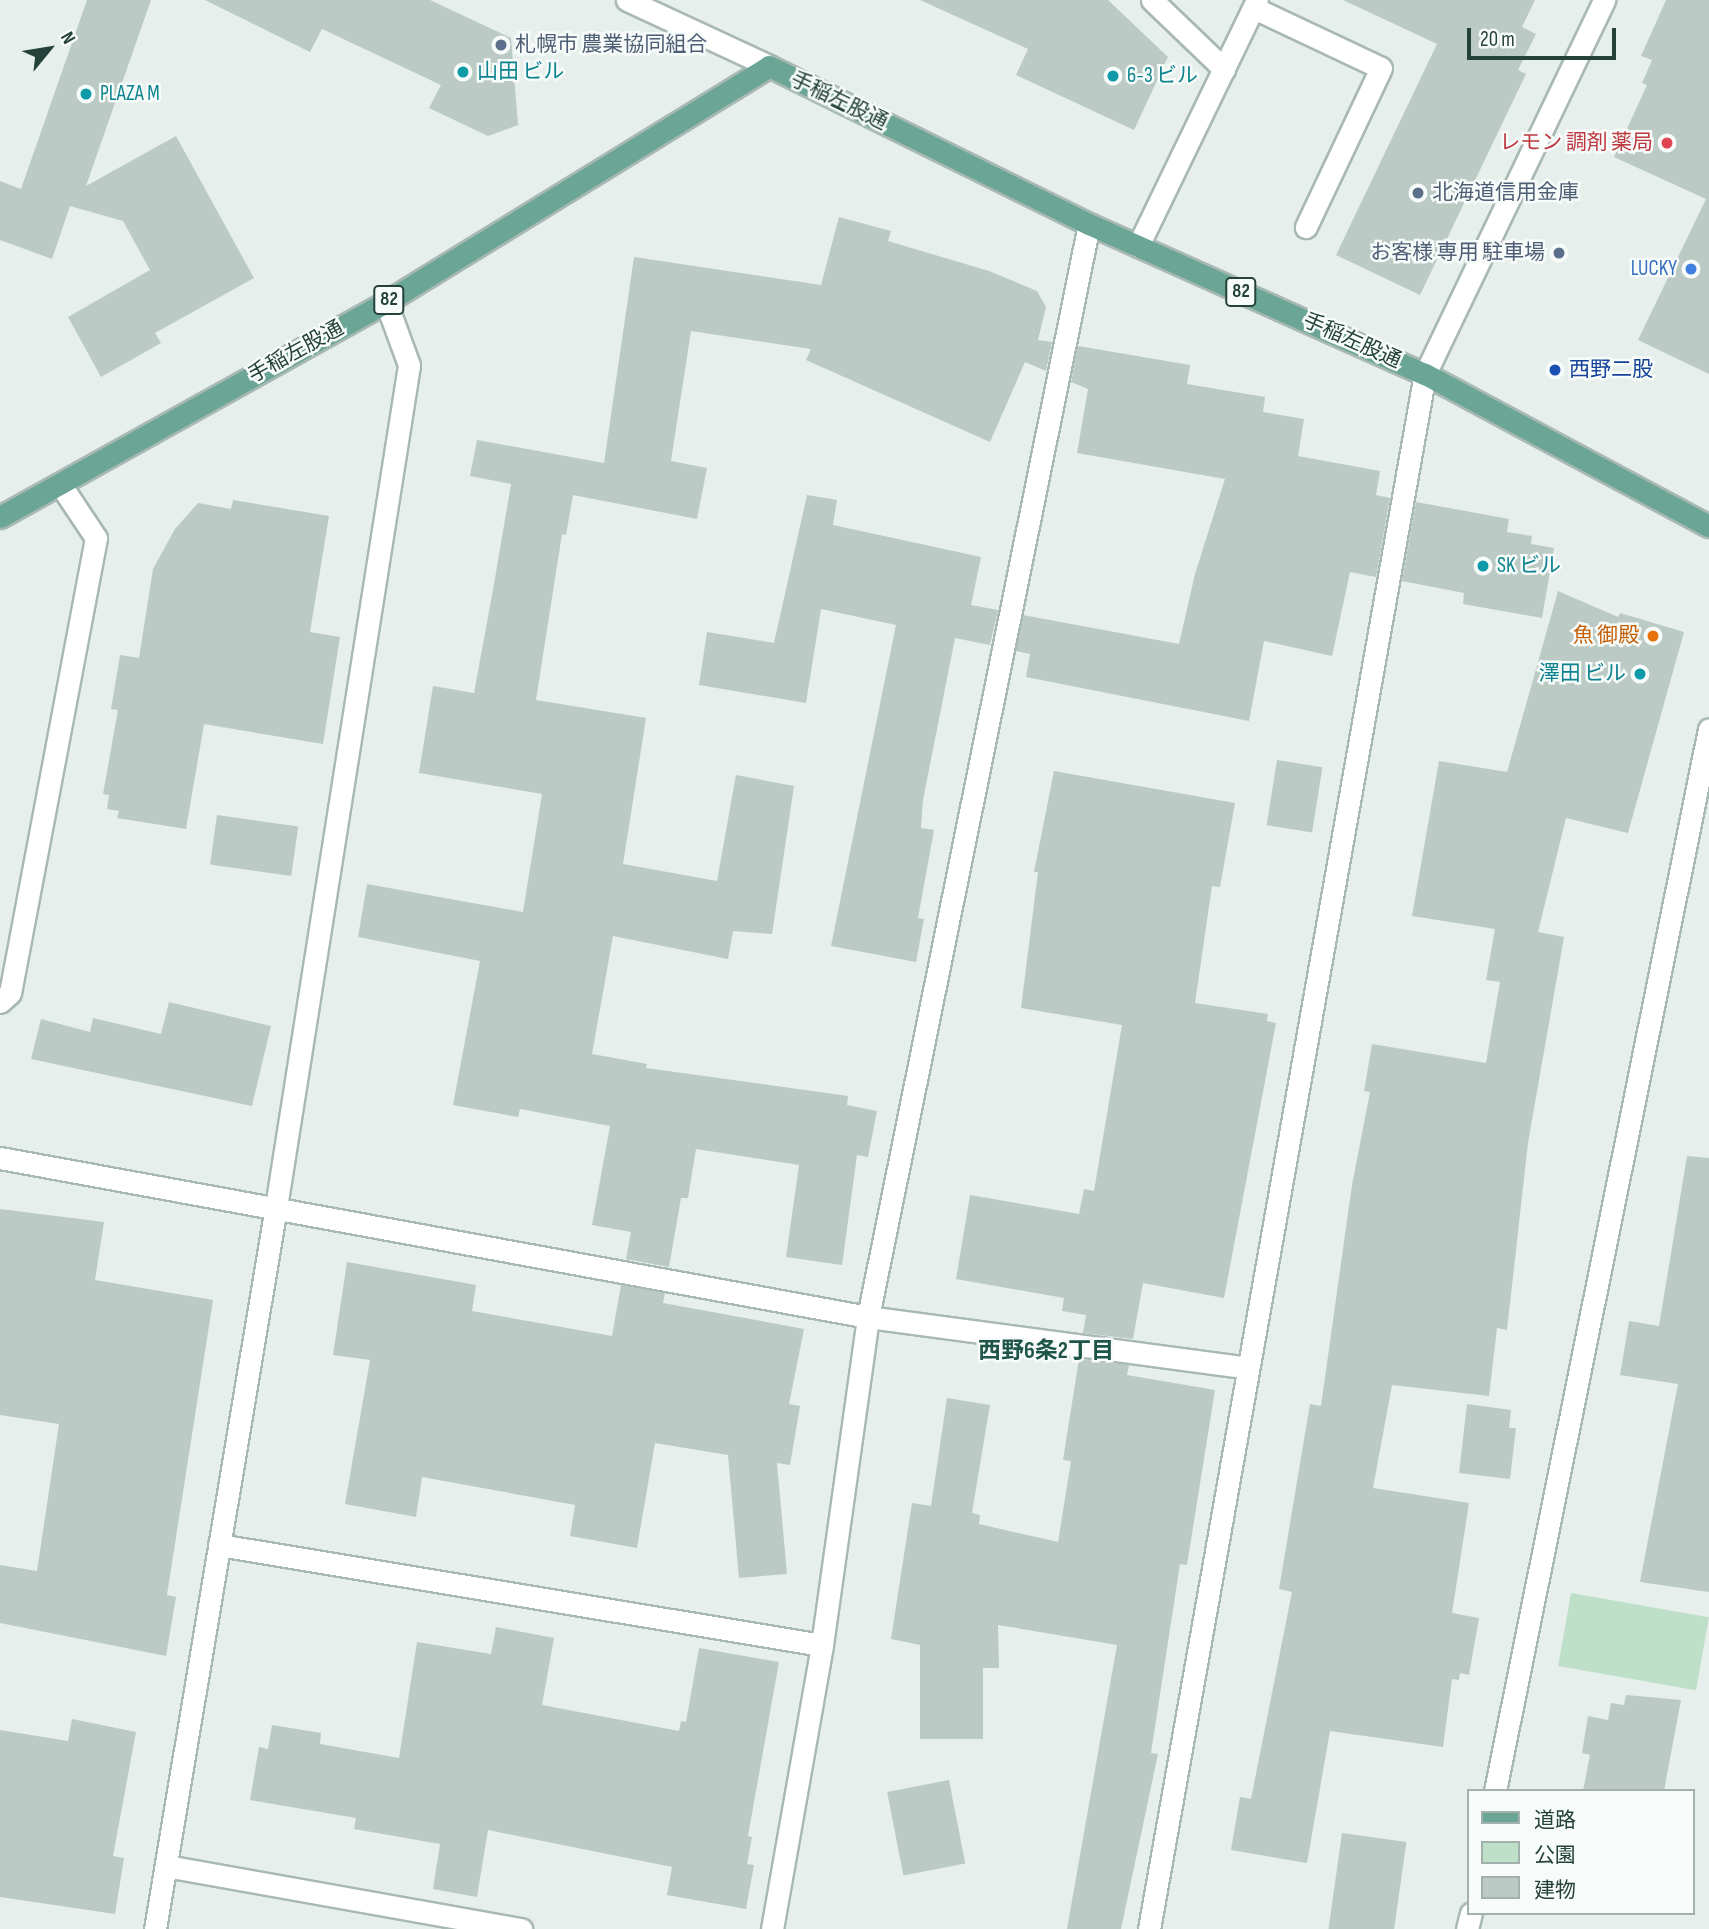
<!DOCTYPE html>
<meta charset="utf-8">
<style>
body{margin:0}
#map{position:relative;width:1709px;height:1929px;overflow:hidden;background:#e6efeb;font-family:"Sofia Sans Condensed","Noto Sans JP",sans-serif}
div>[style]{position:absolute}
.green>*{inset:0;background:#bfe0c8;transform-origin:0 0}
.building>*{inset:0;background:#bbcac4;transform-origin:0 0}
.roads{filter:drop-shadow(2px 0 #a8b8b2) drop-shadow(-2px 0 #a8b8b2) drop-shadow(0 2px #a8b8b2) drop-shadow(0 -2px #a8b8b2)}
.service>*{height:21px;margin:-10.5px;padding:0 10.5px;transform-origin:10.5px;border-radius:10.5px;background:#fff}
.minor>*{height:21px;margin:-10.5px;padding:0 10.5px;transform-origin:10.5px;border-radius:10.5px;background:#fff}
.tertiary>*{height:21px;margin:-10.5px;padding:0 10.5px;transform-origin:10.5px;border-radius:10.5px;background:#fff}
.primary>*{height:21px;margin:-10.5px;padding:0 10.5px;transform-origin:10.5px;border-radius:10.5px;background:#6aa596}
.dots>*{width:19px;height:19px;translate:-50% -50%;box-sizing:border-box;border:4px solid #f7fbf9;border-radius:50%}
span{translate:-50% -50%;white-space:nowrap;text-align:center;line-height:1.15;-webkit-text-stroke:5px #f7fbf9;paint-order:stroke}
.shield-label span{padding:2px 5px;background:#f7fbf9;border:2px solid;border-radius:5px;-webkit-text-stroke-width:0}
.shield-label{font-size:19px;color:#24423a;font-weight:700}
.service-label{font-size:21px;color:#4e5e75}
.left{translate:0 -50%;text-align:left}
.right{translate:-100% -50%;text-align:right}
.culture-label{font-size:21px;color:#0d838f}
.street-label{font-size:21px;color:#24423a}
.health-label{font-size:21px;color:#be3a42}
.shop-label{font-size:21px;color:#366cbe}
.transit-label{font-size:21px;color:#164399}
.food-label{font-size:21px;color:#c56008}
.neighbourhood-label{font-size:23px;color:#1f5548;font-weight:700}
.legend{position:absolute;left:1467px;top:1789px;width:228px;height:126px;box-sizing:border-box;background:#f7fbf9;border:2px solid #a3b1ad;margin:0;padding:9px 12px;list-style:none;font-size:21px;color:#24423a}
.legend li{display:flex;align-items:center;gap:14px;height:35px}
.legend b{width:35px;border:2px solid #a3b1ad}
.north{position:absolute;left:14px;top:14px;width:70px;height:70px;-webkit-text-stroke:5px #f7fbf9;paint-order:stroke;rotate:60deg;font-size:19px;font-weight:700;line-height:28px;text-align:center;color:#24423a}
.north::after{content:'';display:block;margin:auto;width:24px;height:32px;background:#24423a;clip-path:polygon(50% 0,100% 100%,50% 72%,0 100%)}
.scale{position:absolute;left:1467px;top:28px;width:149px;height:32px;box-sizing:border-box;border:4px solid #24423a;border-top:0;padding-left:9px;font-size:21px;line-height:24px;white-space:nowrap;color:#24423a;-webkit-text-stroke:5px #f7fbf9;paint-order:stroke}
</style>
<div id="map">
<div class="green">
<div style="left:1571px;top:1593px;width:140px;height:74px;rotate:10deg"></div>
</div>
<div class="building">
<div style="clip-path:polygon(87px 0,151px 0,86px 186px,176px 136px,254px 278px,155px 333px,161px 343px,101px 377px,68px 317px,150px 270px,123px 221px,70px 206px,52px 259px,0 240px,0 181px,21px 189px)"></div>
<div style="clip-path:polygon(205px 0,430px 0,511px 38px,518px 125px,488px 136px,429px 108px,441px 85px,322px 29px,310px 52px)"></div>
<div style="clip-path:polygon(920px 0,1108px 0,1168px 57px,1134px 130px,1016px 75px,1028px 49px)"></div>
<div style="clip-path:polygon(1343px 0,1535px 0,1522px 27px,1536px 34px,1518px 70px,1526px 74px,1420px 295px,1336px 255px,1437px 44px)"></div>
<div style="clip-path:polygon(1666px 0,1709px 0,1709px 374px,1638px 340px,1706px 199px,1614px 157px,1647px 85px,1642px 83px,1652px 60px,1641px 56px)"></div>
<div style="clip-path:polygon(839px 217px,891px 231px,888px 241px,989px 271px,1037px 291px,1046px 307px,1038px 340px,1052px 342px,1046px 371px,1025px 362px,990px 442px,806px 360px,811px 349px,691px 331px,671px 461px,707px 468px,697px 519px,573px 495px,566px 535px,562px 534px,536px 700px,646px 718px,623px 864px,717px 881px,736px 775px,794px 786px,772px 934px,733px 931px,728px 959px,613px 936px,592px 1054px,647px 1064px,646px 1068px,848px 1096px,847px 1105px,877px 1111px,868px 1157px,857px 1155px,842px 1265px,786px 1257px,799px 1165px,696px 1149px,688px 1198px,681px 1198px,669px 1267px,626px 1259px,631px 1232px,592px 1225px,610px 1126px,520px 1109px,518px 1117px,453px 1105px,480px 961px,358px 937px,367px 884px,523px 912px,542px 794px,419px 773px,433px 686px,474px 693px,494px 584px,511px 484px,470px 476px,477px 440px,604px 463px,634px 257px,821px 285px)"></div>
<div style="clip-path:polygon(1078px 346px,1190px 365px,1187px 384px,1265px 397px,1263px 412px,1304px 419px,1298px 456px,1380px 471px,1376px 495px,1390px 498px,1376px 577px,1350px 572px,1332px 656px,1264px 641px,1249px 721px,1026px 677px,1030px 654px,1016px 651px,1023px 615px,1179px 644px,1195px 574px,1225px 479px,1077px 453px,1088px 389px,1071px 382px)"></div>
<div style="clip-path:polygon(807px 495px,837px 500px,833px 525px,981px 557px,971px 605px,998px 610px,990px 645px,955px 638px,923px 800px,921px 828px,934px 830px,918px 918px,924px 919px,916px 962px,831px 946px,896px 625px,821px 609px,806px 703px,699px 685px,707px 632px,774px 643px)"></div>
<div style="clip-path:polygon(233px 500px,329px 516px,310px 632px,340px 637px,323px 744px,204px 724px,186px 829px,117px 818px,119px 811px,107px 809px,109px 795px,103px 794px,118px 710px,111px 709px,120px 655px,139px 658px,153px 569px,175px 529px,198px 503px,231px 509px)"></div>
<div style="clip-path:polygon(1416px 502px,1509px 519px,1507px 532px,1532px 536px,1531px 544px,1554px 548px,1542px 618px,1463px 604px,1464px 593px,1402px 581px)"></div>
<div style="clip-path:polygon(1558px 591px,1618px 617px,1620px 613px,1684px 632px,1628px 833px,1566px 818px,1538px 932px,1564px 937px,1528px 1143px,1507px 1330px,1497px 1328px,1489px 1396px,1392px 1385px,1373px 1488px,1469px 1503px,1452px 1613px,1479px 1618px,1469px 1675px,1460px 1673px,1459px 1680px,1452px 1679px,1443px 1747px,1330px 1731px,1307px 1863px,1231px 1850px,1240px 1797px,1251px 1799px,1292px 1592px,1279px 1589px,1310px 1404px,1321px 1406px,1352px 1185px,1370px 1092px,1364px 1091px,1372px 1044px,1486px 1063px,1500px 982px,1486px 980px,1495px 929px,1412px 916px,1439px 761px,1507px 772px)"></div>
<div style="left:1277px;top:760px;width:46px;height:66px;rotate:9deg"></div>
<div style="clip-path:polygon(1054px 771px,1235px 803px,1220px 887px,1212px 886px,1195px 1003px,1268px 1014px,1267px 1021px,1276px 1023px,1224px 1298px,1143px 1283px,1133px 1339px,1083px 1333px,1086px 1315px,1062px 1311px,1064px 1298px,956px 1279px,970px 1195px,1079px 1214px,1084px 1189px,1094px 1191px,1122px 1025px,1021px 1008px,1038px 872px,1034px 872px)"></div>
<div style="left:217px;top:815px;width:82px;height:50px;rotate:8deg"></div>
<div style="clip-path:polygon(169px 1002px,271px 1026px,252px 1106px,31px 1059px,41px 1019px,90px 1032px,93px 1018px,161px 1034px)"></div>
<div style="clip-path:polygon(1687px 1156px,1709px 1158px,1709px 1592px,1640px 1582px,1678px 1384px,1620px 1375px,1629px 1321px,1659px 1326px)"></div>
<div style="clip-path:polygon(0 1209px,104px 1222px,95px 1280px,213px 1300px,167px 1595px,176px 1597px,166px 1656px,0 1623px,0 1565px,37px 1571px,59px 1424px,0 1415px)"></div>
<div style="clip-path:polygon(347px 1262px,476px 1285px,472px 1311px,612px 1336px,621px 1285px,665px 1293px,663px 1303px,804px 1329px,789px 1404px,800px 1406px,790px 1465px,777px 1463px,787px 1574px,739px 1578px,728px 1455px,655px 1443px,637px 1548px,570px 1536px,575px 1505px,422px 1477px,416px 1517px,345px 1504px,370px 1360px,333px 1355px)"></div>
<div style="clip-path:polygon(1079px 1359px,1129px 1365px,1127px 1375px,1215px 1390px,1187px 1565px,1180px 1564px,1151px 1753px,1158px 1754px,1121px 1929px,1067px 1929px,1117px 1645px,998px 1625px,999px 1668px,983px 1668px,983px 1739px,920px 1739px,920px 1645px,891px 1639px,912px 1503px,931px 1506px,947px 1398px,990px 1405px,972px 1513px,980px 1515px,979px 1524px,1058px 1542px,1071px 1461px,1063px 1460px)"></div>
<div style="clip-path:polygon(1467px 1404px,1511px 1410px,1509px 1428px,1516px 1428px,1510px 1479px,1459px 1473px)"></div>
<div style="clip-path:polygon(496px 1627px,554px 1638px,542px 1705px,679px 1731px,681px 1721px,686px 1722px,699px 1648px,779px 1662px,748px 1836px,752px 1837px,747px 1864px,754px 1865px,746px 1909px,667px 1895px,672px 1867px,488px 1830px,477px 1897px,433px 1889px,440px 1844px,354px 1829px,356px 1818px,250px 1800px,259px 1747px,268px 1749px,272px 1725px,321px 1733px,320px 1744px,399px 1758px,417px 1642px,491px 1654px)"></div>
<div style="clip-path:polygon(1626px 1695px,1681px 1700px,1664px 1791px,1583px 1791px,1590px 1755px,1582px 1753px,1588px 1716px,1608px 1720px,1611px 1703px,1624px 1705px)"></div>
<div style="clip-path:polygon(72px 1719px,136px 1732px,113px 1856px,124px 1858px,115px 1914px,0 1897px,0 1730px,68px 1741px)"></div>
<div style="left:949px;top:1780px;width:85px;height:63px;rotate:79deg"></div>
<div style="left:1342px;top:1833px;width:65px;height:97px;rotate:8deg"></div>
</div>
<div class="roads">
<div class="service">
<div style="left:1254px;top:8px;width:140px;rotate:25.3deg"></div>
<div style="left:1381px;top:68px;width:176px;rotate:115.3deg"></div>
</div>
<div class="minor">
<div style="left:1152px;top:0;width:100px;rotate:43.8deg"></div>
<div style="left:1138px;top:246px;width:273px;rotate:-64.2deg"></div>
<div style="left:0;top:1002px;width:13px;rotate:-42deg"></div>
<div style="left:10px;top:993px;width:463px;rotate:-79.3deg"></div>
<div style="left:96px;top:538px;width:65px;rotate:-123.7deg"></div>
<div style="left:0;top:1158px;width:882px;rotate:10.38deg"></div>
<div style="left:868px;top:1317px;width:383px;rotate:7.6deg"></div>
<div style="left:219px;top:1545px;width:611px;rotate:9.42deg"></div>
<div style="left:1495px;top:1791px;width:1083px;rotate:-78.61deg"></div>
<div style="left:166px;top:1866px;width:361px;rotate:10.1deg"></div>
<div style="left:155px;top:1929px;width:732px;rotate:-80.49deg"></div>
<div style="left:276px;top:1207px;width:852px;rotate:-81.02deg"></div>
<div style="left:409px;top:365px;width:67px;rotate:-110.1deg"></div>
<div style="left:772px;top:1929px;width:288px;rotate:-80deg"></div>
<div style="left:822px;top:1645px;width:331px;rotate:-82deg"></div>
<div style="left:868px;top:1317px;width:1115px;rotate:-78.57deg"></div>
<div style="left:1149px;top:1929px;width:1579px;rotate:-79.94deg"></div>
<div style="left:1425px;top:374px;width:415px;rotate:-64.4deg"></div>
<div style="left:1467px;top:1929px;width:16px;rotate:-76deg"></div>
</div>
<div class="tertiary">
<div style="left:627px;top:0;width:157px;rotate:24.9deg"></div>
</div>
<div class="primary">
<div style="left:0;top:517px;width:442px;rotate:-29.1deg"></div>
<div style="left:386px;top:302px;width:450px;rotate:-31.6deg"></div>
<div style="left:769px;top:66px;width:357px;rotate:26.3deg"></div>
<div style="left:1089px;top:224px;width:368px;rotate:24.1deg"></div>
<div style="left:1425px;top:374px;width:322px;rotate:28.2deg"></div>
</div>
</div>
<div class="dots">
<div style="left:501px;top:45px;background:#5c6f8a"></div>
<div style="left:463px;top:72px;background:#0f9aa8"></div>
<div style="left:1113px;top:76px;background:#0f9aa8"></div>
<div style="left:86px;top:94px;background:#0f9aa8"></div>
<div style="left:1667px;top:143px;background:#e0444e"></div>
<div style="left:1418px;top:193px;background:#5c6f8a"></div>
<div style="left:1559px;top:253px;background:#5c6f8a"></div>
<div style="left:1691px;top:269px;background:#3f7fe0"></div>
<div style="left:1555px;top:370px;background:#1a4fb4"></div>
<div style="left:1483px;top:566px;background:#0f9aa8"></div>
<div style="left:1653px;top:636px;background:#e8710a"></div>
<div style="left:1640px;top:674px;background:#0f9aa8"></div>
</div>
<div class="shield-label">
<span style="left:1241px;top:292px">82</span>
<span style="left:389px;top:300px">82</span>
</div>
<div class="service-label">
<span class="left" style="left:515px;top:45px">札幌市 農業協同組合</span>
<span class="left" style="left:1432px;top:193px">北海道信用金庫</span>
<span class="right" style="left:1545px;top:253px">お客様 専用 駐車場</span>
</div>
<div class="culture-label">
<span class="left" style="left:477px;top:72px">山田 ビル</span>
<span class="left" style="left:1127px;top:76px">6-3 ビル</span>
<span class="left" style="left:100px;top:94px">PLAZA M</span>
<span class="left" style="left:1497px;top:566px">SK ビル</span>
<span class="right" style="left:1626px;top:674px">澤田 ビル</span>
</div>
<div class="street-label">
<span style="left:839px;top:101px;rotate:26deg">手稲左股通</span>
<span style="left:1352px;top:341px;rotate:24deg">手稲左股通</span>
<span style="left:296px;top:352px;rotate:-29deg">手稲左股通</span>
</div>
<div class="health-label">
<span class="right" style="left:1653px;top:143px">レモン 調剤 薬局</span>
</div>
<div class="shop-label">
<span class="right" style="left:1677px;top:269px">LUCKY</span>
</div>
<div class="transit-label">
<span class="left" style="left:1569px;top:370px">西野二股</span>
</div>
<div class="food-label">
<span class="right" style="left:1639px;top:636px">魚 御殿</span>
</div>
<div class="neighbourhood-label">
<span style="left:1046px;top:1351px">西野6条2丁目</span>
</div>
<ul class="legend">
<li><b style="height:9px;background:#6aa596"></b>道路</li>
<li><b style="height:19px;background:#bfe0c8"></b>公園</li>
<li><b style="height:19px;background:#bbcac4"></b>建物</li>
</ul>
<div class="north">N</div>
<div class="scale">20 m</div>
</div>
